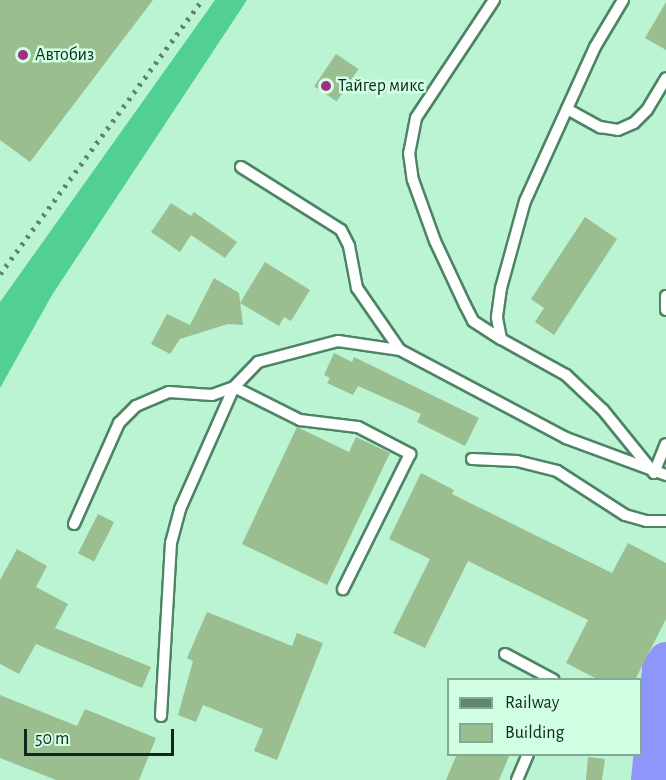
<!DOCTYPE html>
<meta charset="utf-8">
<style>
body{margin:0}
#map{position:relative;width:666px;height:780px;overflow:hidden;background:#baf4d2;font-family:"Alegreya Sans",sans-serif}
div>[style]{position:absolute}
.forest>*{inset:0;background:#51d092}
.river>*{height:36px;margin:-18px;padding:0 18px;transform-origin:18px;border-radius:18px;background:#8e96fa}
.building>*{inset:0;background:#9abe8f;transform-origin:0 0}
.roads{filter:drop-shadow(2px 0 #4e8466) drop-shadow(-2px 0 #4e8466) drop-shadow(0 2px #4e8466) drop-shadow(0 -2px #4e8466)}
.service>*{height:10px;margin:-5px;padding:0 5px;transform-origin:5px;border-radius:5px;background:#fff}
.rail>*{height:4.5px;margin-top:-2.25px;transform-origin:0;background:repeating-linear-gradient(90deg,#5f8670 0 3px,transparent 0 9px)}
.dots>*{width:16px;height:16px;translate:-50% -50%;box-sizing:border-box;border:3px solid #d0ffe3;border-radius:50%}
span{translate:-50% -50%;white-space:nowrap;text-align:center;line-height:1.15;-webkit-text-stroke:5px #d0ffe3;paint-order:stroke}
.poi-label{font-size:18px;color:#11281c}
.left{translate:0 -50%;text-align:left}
.legend{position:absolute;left:447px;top:678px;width:195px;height:78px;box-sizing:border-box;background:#d0ffe3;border:2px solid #84a993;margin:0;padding:8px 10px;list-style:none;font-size:18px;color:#11281c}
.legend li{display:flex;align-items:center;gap:12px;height:30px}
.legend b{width:30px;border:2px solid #84a993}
.scale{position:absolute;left:24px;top:729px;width:150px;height:27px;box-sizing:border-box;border:3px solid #11281c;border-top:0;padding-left:8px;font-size:18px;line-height:21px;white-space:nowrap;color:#11281c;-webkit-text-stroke:4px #d0ffe3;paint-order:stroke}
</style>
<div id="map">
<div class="forest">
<div style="clip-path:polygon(215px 0,247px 0,52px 295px,0 388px,0 302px)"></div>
</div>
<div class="river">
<div style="left:649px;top:780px;width:112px;rotate:-84.3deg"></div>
<div style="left:660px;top:669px;width:11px;rotate:-56deg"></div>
</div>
<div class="building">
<div style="clip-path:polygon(0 0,153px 0,30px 162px,0 140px)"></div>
<div style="clip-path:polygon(666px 2px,666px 50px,645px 38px)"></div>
<div style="left:336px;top:54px;width:27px;height:39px;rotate:34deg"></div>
<div style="clip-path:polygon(171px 203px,191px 216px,194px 212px,237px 242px,225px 258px,191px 235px,180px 252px,151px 232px)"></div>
<div style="clip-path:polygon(585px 217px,617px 239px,554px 335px,535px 322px,544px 308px,531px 299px)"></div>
<div style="clip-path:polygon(265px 262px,310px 290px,291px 321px,284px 317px,279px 326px,240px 303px)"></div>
<div style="clip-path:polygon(214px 278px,239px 293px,243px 325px,228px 324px,180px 339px,170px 354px,151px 344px,167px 314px,190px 325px)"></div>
<div style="clip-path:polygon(334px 353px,352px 362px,354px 357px,479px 418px,465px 446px,417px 422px,421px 414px,358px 386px,353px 395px,327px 383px,330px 378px,324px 375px)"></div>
<div style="clip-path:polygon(297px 427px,349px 452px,356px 437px,390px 453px,327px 585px,242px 544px)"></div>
<div style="clip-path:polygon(421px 473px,454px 490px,452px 494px,612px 573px,628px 543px,666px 563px,666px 619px,635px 680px,599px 680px,566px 663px,588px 620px,468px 561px,425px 648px,393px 633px,430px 559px,389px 539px)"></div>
<div style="left:98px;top:514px;width:18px;height:44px;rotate:27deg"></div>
<div style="clip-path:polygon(17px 549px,47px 566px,36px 587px,68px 604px,55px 628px,151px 667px,142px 688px,36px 644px,19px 674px,0 664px,0 580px)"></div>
<div style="clip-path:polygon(207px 612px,292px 646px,297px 633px,323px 643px,277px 760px,254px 751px,263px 729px,203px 705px,196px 722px,178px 715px,193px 661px,187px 658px)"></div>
<div style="clip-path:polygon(0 695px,77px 726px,85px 709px,156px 738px,139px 780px,56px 780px,0 758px)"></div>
<div style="clip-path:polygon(457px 754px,510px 754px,499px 780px,446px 780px)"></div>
<div style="clip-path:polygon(588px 757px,605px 759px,602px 780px,586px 780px)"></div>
</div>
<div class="roads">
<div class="service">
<div style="left:494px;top:0;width:141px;rotate:123.5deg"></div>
<div style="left:416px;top:118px;width:36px;rotate:101deg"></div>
<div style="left:409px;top:153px;width:27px;rotate:82deg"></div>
<div style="left:413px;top:180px;width:65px;rotate:70.2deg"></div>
<div style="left:435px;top:241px;width:71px;rotate:64.9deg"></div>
<div style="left:465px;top:305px;width:18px;rotate:63deg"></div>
<div style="left:473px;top:321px;width:33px;rotate:33deg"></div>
<div style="left:623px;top:0;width:55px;rotate:120.8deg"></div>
<div style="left:595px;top:47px;width:169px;rotate:114.4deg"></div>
<div style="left:525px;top:201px;width:90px;rotate:105.4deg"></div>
<div style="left:501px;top:288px;width:30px;rotate:98deg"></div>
<div style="left:497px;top:318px;width:21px;rotate:79deg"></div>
<div style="left:501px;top:339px;width:74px;rotate:29deg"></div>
<div style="left:566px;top:375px;width:51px;rotate:43.4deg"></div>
<div style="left:603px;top:410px;width:81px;rotate:51deg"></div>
<div style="left:654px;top:473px;width:31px;rotate:-68deg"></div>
<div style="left:567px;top:109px;width:38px;rotate:29deg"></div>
<div style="left:600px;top:127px;width:18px;rotate:9deg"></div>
<div style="left:618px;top:130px;width:17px;rotate:-24deg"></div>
<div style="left:634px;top:123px;width:18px;rotate:-45deg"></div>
<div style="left:647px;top:110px;width:37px;rotate:-59deg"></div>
<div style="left:241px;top:167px;width:118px;rotate:32.2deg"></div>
<div style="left:341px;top:230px;width:18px;rotate:63deg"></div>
<div style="left:349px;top:246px;width:43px;rotate:79.2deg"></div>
<div style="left:357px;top:288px;width:75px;rotate:55.3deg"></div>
<div style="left:666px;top:296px;width:14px;rotate:90deg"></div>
<div style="left:472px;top:459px;width:45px;rotate:2.5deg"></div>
<div style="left:517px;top:461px;width:41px;rotate:14deg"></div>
<div style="left:557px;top:471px;width:81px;rotate:32.9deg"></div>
<div style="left:625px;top:515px;width:22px;rotate:16deg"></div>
<div style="left:646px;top:521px;width:20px"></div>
<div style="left:74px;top:524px;width:111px;rotate:-66deg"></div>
<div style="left:119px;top:423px;width:24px;rotate:-45deg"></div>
<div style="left:136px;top:406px;width:36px;rotate:-23deg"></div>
<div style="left:169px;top:392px;width:43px;rotate:4deg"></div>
<div style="left:212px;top:395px;width:23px;rotate:-20deg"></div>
<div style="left:234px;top:387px;width:74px;rotate:26.6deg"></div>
<div style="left:300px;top:420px;width:58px;rotate:6.9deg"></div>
<div style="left:358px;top:427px;width:59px;rotate:27.4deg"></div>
<div style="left:410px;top:454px;width:151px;rotate:116.4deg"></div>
<div style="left:505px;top:654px;width:55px;rotate:28deg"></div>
<div style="left:161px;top:716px;width:173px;rotate:-86.7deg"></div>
<div style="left:171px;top:543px;width:35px;rotate:-75deg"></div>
<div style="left:180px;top:509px;width:133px;rotate:-66.1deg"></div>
<div style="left:234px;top:387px;width:35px;rotate:-46deg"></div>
<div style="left:258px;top:362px;width:83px;rotate:-14.7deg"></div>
<div style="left:338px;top:341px;width:63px;rotate:8.3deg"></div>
<div style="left:400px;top:350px;width:188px;rotate:27.9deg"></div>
<div style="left:566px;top:438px;width:107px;rotate:20.3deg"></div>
<div style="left:517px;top:780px;width:28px;rotate:-67deg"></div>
</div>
</div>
<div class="rail">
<div style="left:0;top:274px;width:340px;rotate:-53.6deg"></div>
</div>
<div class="dots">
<div style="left:23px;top:55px;background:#a12c86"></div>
<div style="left:326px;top:86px;background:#a12c86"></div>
</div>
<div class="poi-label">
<span class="left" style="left:35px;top:55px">Автобиз</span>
<span class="left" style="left:338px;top:86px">Тайгер микс</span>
</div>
<ul class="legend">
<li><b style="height:8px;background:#5f8670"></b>Railway</li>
<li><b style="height:16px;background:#9abe8f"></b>Building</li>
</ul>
<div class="scale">50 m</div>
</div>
